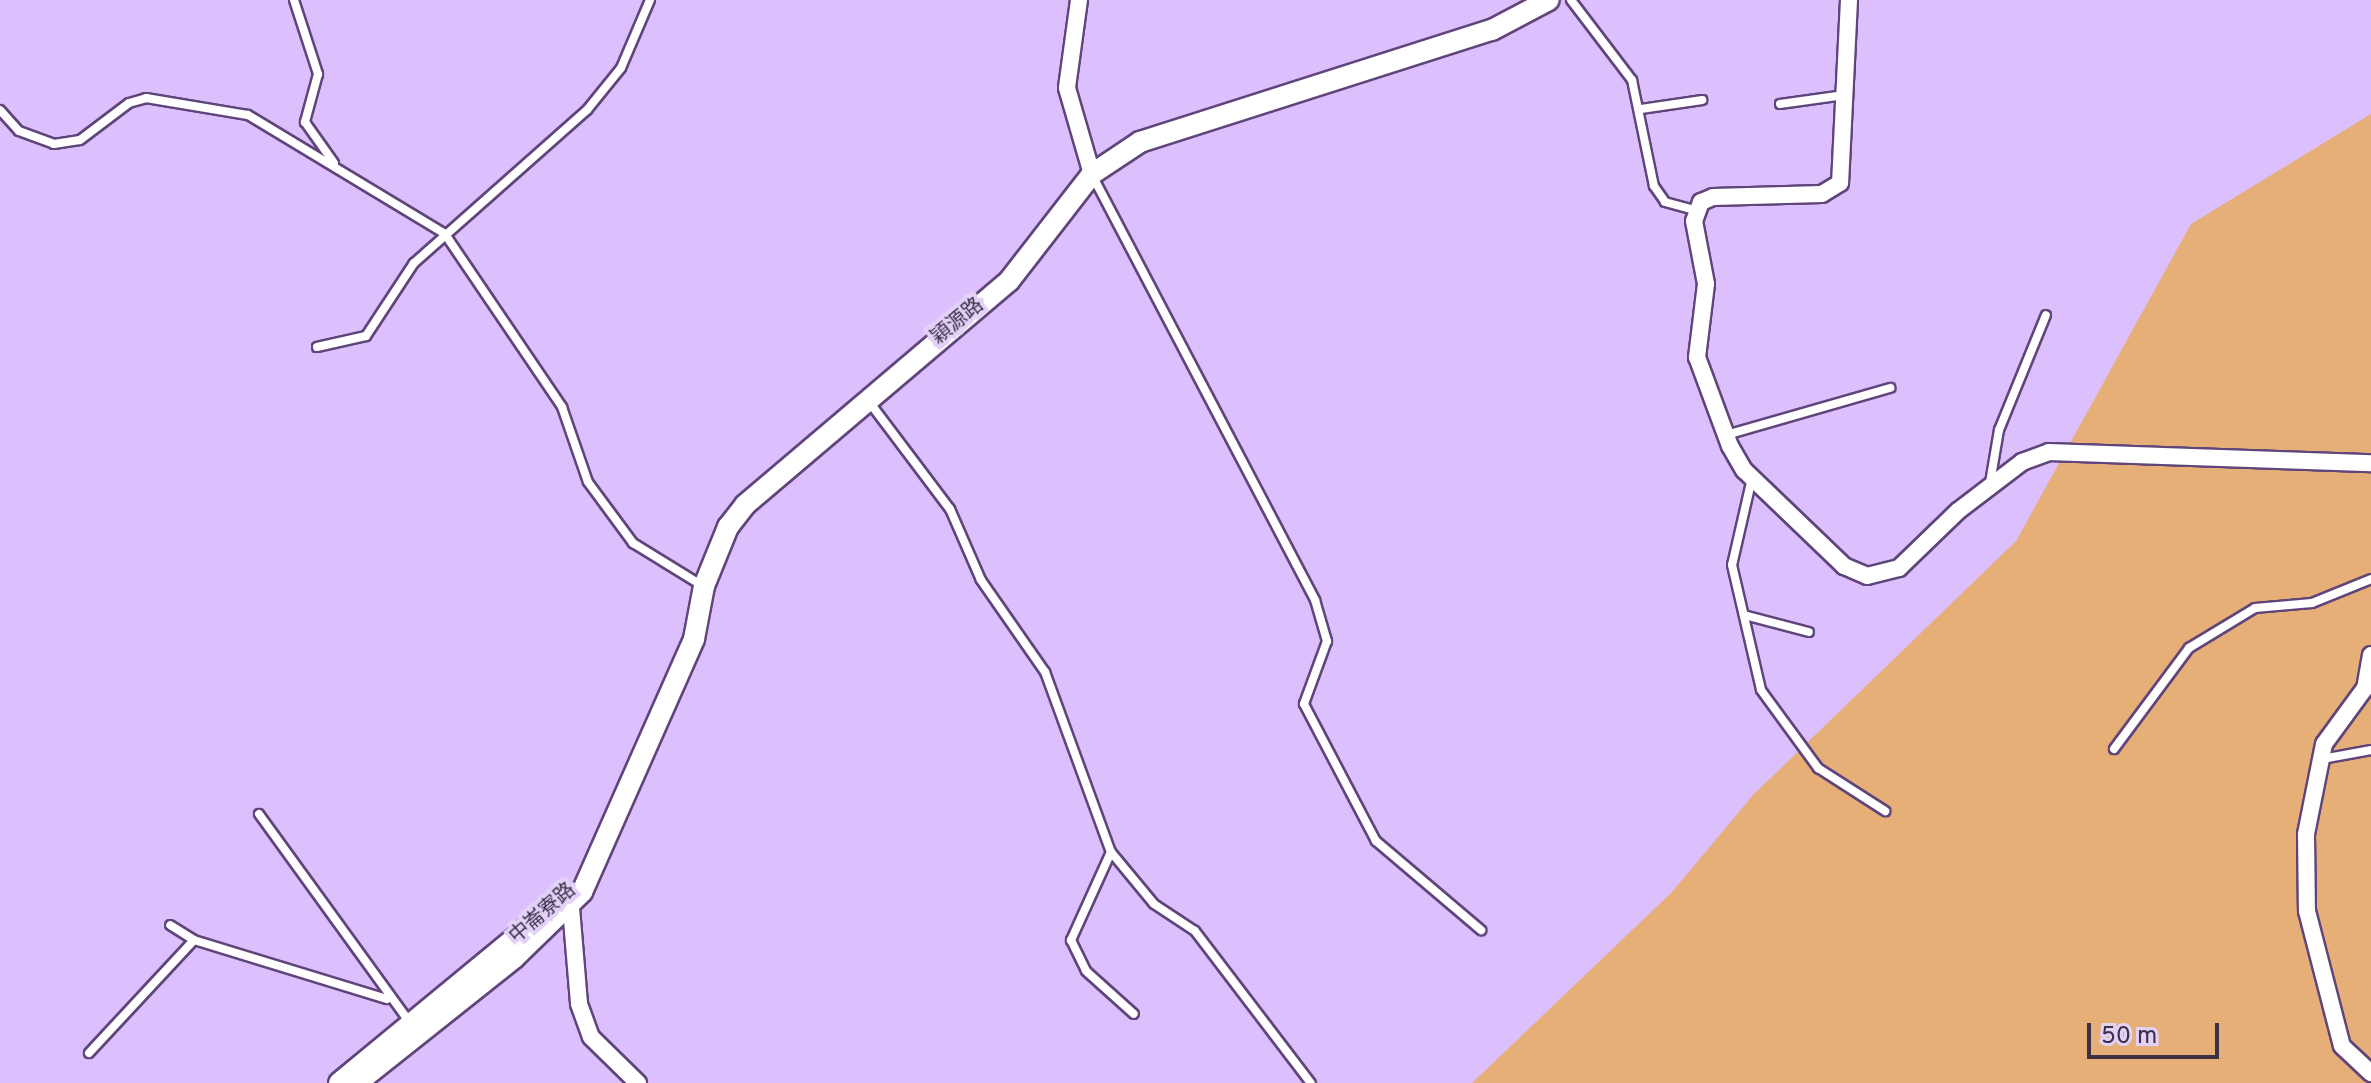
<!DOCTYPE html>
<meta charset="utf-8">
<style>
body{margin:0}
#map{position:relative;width:2371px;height:1083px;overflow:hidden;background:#dcbffd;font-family:Overpass,"Noto Sans TC",sans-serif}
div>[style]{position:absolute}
.green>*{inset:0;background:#e7af78}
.roads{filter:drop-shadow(2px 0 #60457b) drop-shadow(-2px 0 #60457b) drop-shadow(0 2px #60457b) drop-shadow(0 -2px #60457b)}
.service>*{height:8px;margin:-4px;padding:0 4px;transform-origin:4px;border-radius:4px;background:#fff}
.minor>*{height:16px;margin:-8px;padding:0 8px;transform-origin:8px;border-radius:8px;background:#fff}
.tertiary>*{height:20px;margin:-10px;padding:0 10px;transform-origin:10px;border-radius:10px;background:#fff}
span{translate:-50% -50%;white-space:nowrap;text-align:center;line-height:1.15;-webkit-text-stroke:8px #e3d2f8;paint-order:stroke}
.street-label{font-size:20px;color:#3b3048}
.scale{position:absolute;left:2087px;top:1023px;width:132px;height:36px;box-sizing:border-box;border:4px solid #3b3048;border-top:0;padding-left:10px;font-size:24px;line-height:28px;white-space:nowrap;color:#3b3048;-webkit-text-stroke:6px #e3d2f8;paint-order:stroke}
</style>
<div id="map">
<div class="green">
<div style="clip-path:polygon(2371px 114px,2371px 1083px,1472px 1083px,1672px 892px,1754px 794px,2016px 541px,2191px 224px)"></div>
</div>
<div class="roads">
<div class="service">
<div style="left:294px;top:0;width:78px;rotate:72deg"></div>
<div style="left:318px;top:74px;width:50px;rotate:105.2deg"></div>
<div style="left:305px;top:122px;width:50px;rotate:54.7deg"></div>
<div style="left:1571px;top:0;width:101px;rotate:52.7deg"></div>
<div style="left:1632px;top:80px;width:108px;rotate:78.3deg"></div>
<div style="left:1654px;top:186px;width:19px;rotate:55deg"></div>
<div style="left:1665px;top:202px;width:31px;rotate:15deg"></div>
<div style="left:1780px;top:104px;width:65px;rotate:-8deg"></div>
<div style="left:1641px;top:109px;width:62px;rotate:-8.4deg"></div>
<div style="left:0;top:110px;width:28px;rotate:48deg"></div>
<div style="left:19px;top:131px;width:37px;rotate:20deg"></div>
<div style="left:54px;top:144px;width:26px;rotate:-9deg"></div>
<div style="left:80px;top:140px;width:61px;rotate:-37.1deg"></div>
<div style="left:129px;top:103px;width:18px;rotate:-16deg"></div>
<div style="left:146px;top:98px;width:103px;rotate:9.5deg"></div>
<div style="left:248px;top:115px;width:230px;rotate:31.1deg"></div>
<div style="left:445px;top:234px;width:209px;rotate:55.9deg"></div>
<div style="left:562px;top:407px;width:79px;rotate:70.9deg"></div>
<div style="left:588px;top:482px;width:76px;rotate:53.6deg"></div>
<div style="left:633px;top:543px;width:82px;rotate:31.6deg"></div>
<div style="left:1092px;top:175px;width:480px;rotate:62.3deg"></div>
<div style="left:1315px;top:600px;width:43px;rotate:73.7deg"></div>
<div style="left:1327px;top:641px;width:67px;rotate:110.1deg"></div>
<div style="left:1304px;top:704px;width:155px;rotate:62.3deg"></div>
<div style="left:1376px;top:841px;width:138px;rotate:40.3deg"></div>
<div style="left:317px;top:347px;width:50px;rotate:-12.7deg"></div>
<div style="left:366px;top:336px;width:87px;rotate:-56.7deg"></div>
<div style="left:414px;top:263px;width:231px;rotate:-41.5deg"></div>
<div style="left:587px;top:110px;width:54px;rotate:-51deg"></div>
<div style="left:621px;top:68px;width:74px;rotate:-66.9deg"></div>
<div style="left:870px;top:403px;width:133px;rotate:53deg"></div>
<div style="left:950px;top:509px;width:77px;rotate:66.4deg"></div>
<div style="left:981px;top:580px;width:112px;rotate:55.2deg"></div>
<div style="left:1045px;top:672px;width:192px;rotate:69.9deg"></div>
<div style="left:1111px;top:852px;width:67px;rotate:50.4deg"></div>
<div style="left:1154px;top:904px;width:49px;rotate:33.4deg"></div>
<div style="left:1195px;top:931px;width:191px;rotate:52.7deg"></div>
<div style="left:1726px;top:435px;width:171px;rotate:-16deg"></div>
<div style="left:1752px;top:478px;width:89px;rotate:102.9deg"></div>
<div style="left:1732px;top:565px;width:128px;rotate:76.9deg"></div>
<div style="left:1761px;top:690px;width:97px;rotate:53.8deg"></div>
<div style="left:1818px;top:768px;width:80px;rotate:32.7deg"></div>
<div style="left:1990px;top:483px;width:54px;rotate:-80.4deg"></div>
<div style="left:1999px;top:430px;width:124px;rotate:-67.8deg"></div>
<div style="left:1744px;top:615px;width:67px;rotate:14.7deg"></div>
<div style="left:2114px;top:749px;width:126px;rotate:-53.4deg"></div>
<div style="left:2189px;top:648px;width:77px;rotate:-31.2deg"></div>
<div style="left:2255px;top:608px;width:57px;rotate:-5deg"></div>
<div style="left:2312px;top:603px;width:64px;rotate:-22.1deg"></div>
<div style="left:2322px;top:759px;width:50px;rotate:-10.4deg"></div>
<div style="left:259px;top:814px;width:259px;rotate:54.1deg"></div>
<div style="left:1111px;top:852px;width:97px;rotate:114.4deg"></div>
<div style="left:1071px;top:940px;width:34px;rotate:64deg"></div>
<div style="left:1086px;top:971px;width:64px;rotate:41.9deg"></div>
<div style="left:194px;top:940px;width:202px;rotate:17deg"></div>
<div style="left:89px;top:1053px;width:154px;rotate:-47.1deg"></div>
<div style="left:194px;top:940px;width:28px;rotate:-148deg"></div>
</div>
<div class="minor">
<div style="left:1079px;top:0;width:89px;rotate:97.8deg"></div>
<div style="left:1067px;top:88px;width:90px;rotate:73.8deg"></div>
<div style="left:1849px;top:0;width:183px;rotate:92.8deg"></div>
<div style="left:1840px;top:183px;width:21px;rotate:149deg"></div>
<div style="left:1822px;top:194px;width:109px;rotate:178.4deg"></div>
<div style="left:1713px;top:197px;width:13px;rotate:157deg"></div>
<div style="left:1701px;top:202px;width:20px;rotate:110deg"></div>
<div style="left:1694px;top:221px;width:64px;rotate:79.2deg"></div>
<div style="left:1706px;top:284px;width:74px;rotate:97deg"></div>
<div style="left:1697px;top:357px;width:95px;rotate:69.7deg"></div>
<div style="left:1730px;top:446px;width:28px;rotate:60deg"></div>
<div style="left:1744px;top:470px;width:139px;rotate:43.8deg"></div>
<div style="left:1844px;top:566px;width:25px;rotate:23deg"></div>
<div style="left:1867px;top:576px;width:33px;rotate:-14deg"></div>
<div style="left:1899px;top:568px;width:82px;rotate:-44deg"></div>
<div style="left:1958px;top:511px;width:81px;rotate:-37.4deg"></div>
<div style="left:2022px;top:462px;width:29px;rotate:-20deg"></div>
<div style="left:2049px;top:452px;width:322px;rotate:2deg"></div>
<div style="left:2371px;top:655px;width:34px;rotate:100deg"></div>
<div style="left:2365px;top:688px;width:69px;rotate:126.2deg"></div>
<div style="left:2324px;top:744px;width:92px;rotate:101.3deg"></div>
<div style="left:2306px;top:834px;width:77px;rotate:89.3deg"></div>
<div style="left:2307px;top:911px;width:139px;rotate:75.5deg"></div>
<div style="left:2342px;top:1046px;width:40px;rotate:43deg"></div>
<div style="left:571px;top:908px;width:96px;rotate:85.2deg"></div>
<div style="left:579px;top:1004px;width:35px;rotate:70deg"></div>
<div style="left:591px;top:1037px;width:66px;rotate:44.4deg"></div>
</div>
<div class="tertiary">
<div style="left:339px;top:1083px;width:250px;rotate:-39.5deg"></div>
<div style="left:357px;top:1083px;width:201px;rotate:-38.5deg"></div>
<div style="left:514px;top:958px;width:95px;rotate:-44.1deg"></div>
<div style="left:582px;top:892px;width:277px;rotate:-66.1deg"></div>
<div style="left:694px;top:639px;width:54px;rotate:-79.3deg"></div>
<div style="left:704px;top:586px;width:64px;rotate:-67.9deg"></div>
<div style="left:728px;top:527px;width:28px;rotate:-52deg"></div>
<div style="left:745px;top:505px;width:346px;rotate:-40.3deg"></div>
<div style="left:1009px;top:281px;width:135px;rotate:-52.2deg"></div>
<div style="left:1092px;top:174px;width:58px;rotate:-33.7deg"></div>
<div style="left:1140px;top:142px;width:369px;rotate:-17.7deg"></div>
<div style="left:1492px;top:30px;width:64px;rotate:-27.8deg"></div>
</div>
</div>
<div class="street-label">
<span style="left:958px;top:322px;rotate:-39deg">穎源路</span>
<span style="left:543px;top:914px;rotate:-41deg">中崙寮路</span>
</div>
<div class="scale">50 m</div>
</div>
